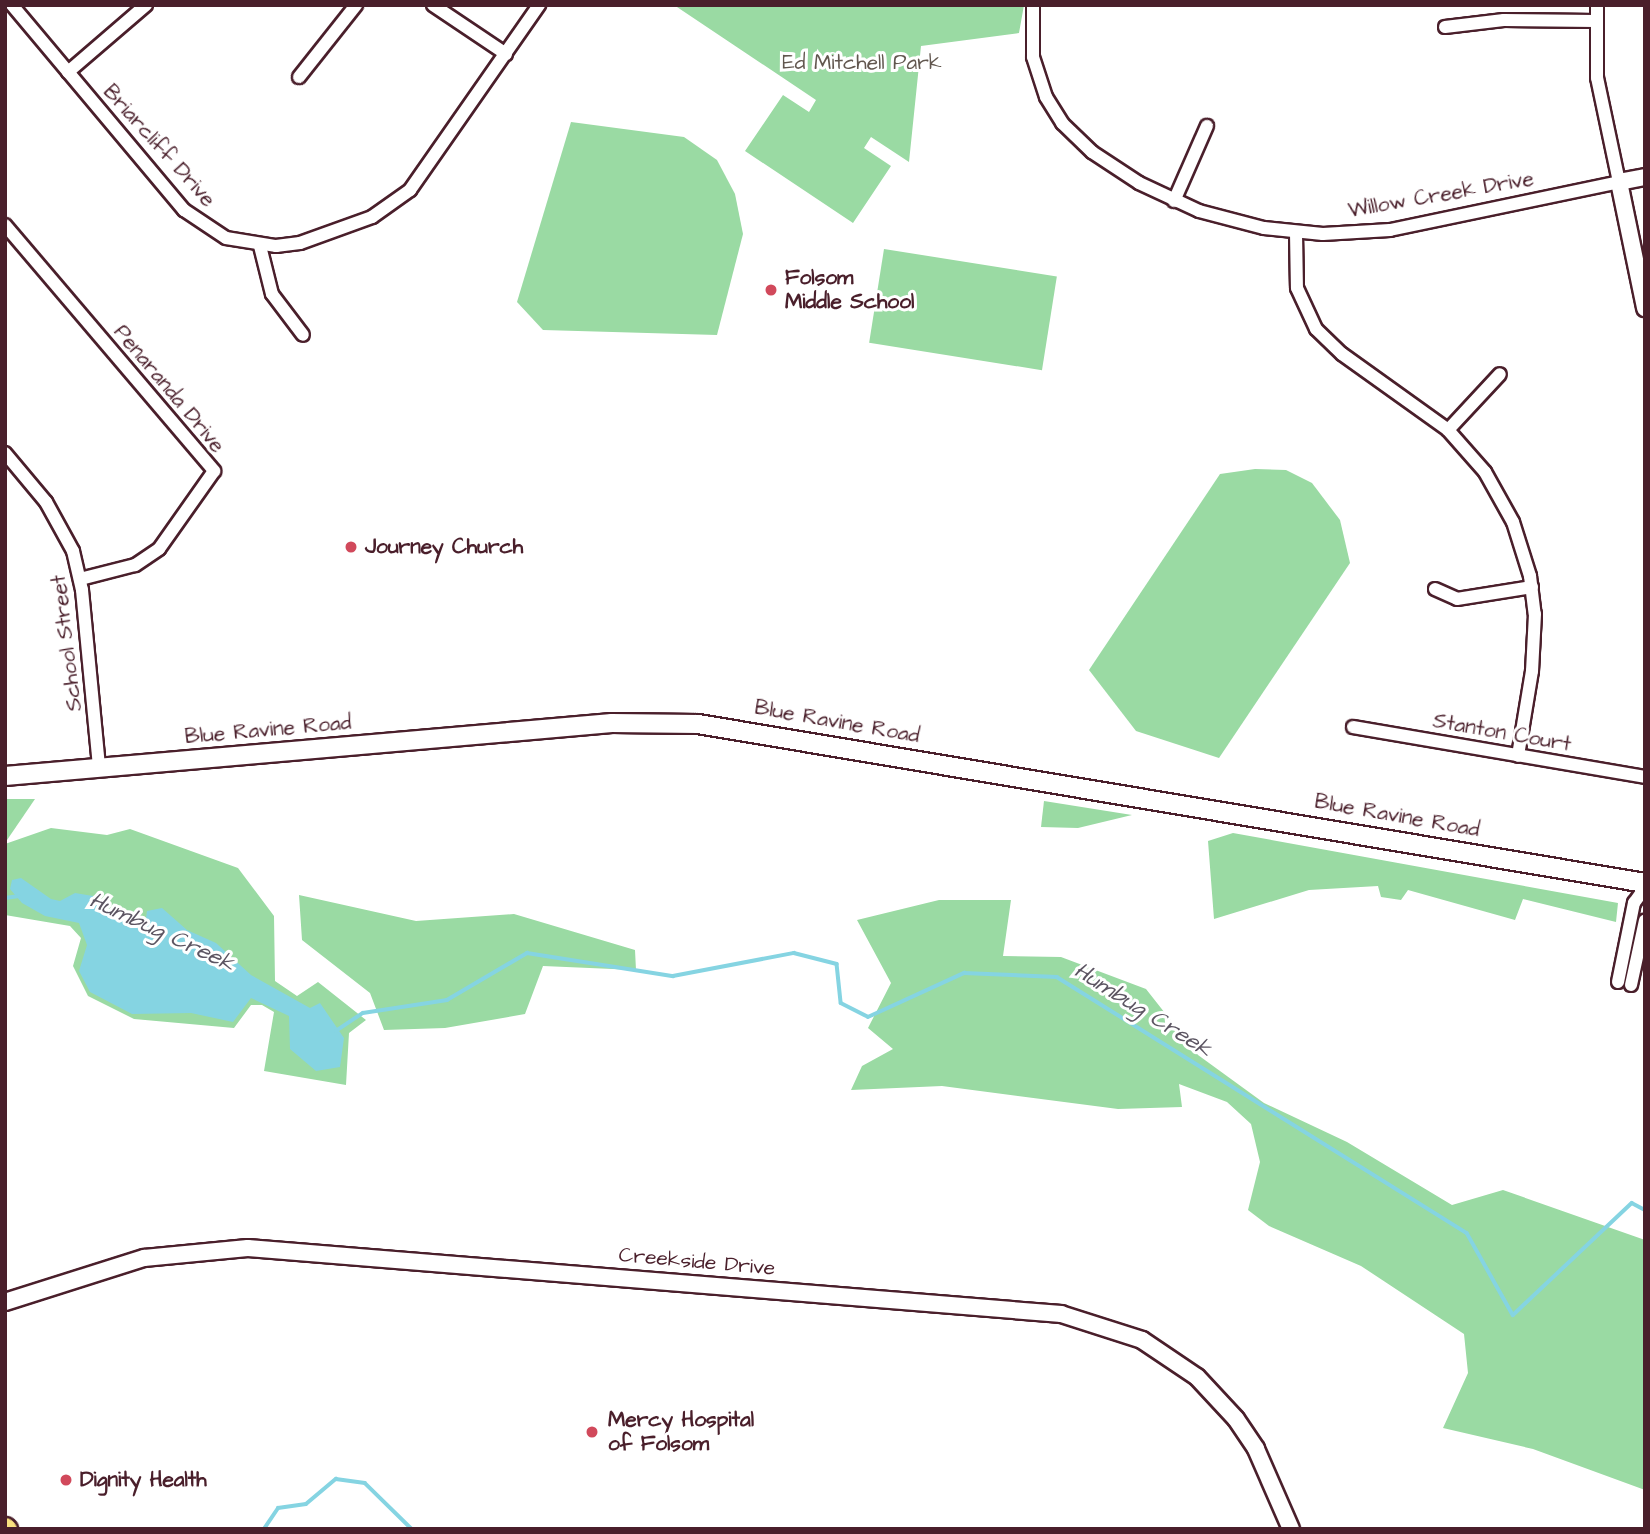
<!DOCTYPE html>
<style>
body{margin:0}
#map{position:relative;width:1650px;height:1534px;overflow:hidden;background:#fff;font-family:"Architects Daughter",sans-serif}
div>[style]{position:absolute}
.green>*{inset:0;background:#9adaa3;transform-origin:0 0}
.water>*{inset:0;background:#85d4e2}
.stream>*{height:3.5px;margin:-1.75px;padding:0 1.75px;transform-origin:1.75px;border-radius:1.75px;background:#85d4e2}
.roads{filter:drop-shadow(2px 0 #4a1f2b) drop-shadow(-2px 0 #4a1f2b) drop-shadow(0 2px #4a1f2b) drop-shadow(0 -2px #4a1f2b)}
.minor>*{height:12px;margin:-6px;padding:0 6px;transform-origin:6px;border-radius:6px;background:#fff}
.tertiary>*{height:16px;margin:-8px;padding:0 8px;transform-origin:8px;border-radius:8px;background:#fff}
.secondary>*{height:18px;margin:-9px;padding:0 9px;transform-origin:9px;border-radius:9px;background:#fff}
.primary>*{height:19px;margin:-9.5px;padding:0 9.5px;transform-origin:9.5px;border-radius:9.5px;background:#fae180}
.dots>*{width:19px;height:19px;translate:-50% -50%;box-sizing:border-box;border:4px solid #fff;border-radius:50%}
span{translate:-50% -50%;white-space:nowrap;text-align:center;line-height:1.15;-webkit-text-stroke:6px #fff;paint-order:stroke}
.park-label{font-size:21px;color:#62574f}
.street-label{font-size:21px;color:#4a1f2b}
.poi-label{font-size:21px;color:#4a1f2b;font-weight:700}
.left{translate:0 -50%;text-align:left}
.water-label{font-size:23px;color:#5c5562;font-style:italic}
.frame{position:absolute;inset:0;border:7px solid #4a1f2b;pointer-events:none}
</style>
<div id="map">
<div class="green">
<div style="clip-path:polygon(674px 5px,1024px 5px,1019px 33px,921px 46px,909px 162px,871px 137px,864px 148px,891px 166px,853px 223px,745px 151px,783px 95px,809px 112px,816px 100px)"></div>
<div style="clip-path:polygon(571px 122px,684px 137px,717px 160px,735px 194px,743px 234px,717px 335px,543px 330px,517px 302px)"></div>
<div style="left:884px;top:249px;width:175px;height:95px;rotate:9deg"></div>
<div style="clip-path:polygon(1255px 469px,1286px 470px,1312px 483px,1340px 520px,1350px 563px,1219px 758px,1136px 731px,1089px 670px,1220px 474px)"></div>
<div style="clip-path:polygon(5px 799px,35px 799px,5px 843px)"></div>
<div style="clip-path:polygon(1044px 801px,1132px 815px,1078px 828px,1041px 827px)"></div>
<div style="clip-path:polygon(51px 828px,107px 835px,130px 829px,238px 868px,274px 916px,275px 981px,297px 996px,318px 982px,366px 1020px,349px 1033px,346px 1085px,264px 1071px,274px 1012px,262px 1005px,251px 1005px,234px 1028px,134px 1019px,88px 996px,73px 966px,81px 938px,70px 926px,5px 915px,5px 844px)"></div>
<div style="clip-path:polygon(1233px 833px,1618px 903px,1616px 922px,1523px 899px,1515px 920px,1408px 890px,1401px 900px,1381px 897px,1378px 886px,1309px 890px,1214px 919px,1208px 841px)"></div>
<div style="clip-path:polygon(299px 895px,416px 921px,514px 914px,635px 950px,636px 970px,543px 966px,525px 1014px,445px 1028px,384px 1030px,370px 993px,302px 940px)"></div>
<div style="clip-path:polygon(939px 900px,1011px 900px,1003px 956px,1061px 957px,1146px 989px,1198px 1055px,1264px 1103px,1347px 1142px,1452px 1205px,1503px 1190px,1645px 1240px,1645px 1490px,1533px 1449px,1443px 1428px,1468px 1373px,1464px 1334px,1361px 1266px,1269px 1226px,1248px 1210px,1260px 1162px,1251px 1124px,1227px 1102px,1179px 1084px,1182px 1107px,1118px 1109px,942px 1086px,851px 1090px,862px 1066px,893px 1049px,868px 1028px,891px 983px,857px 920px)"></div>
</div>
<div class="water">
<div style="clip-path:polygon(21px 878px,51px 899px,60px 901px,75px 893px,99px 897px,108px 910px,129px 911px,145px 926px,147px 911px,162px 908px,187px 930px,216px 943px,251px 975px,310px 1008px,320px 1003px,344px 1038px,340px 1067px,316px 1071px,290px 1049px,289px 1016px,251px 998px,233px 1022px,191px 1013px,132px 1014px,90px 992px,79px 971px,87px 945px,79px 923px,45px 916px,22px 903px,10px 889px,12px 880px)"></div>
</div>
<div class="stream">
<div style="left:5px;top:898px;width:14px;rotate:-8deg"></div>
<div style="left:336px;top:1031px;width:32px;rotate:-34deg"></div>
<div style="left:363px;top:1013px;width:85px;rotate:-8.8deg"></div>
<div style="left:447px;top:1000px;width:93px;rotate:-30.4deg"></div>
<div style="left:527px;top:953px;width:148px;rotate:9deg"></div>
<div style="left:673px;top:976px;width:123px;rotate:-10.8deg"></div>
<div style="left:794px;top:953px;width:44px;rotate:14.3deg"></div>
<div style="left:837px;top:964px;width:39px;rotate:84deg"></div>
<div style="left:841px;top:1003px;width:30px;rotate:27deg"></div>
<div style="left:868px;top:1017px;width:106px;rotate:-24.6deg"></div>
<div style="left:964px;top:973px;width:93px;rotate:2.5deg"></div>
<div style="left:1057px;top:977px;width:483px;rotate:32deg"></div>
<div style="left:1467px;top:1233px;width:94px;rotate:60.7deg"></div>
<div style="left:1513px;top:1315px;width:163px;rotate:-43.3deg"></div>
<div style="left:1632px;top:1203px;width:15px;rotate:28deg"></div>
<div style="left:264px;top:1529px;width:25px;rotate:-56deg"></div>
<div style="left:278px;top:1508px;width:28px;rotate:-8deg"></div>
<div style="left:306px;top:1504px;width:39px;rotate:-40deg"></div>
<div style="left:336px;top:1479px;width:29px;rotate:8deg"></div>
<div style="left:365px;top:1483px;width:66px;rotate:44.4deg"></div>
</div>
<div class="roads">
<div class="minor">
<div style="left:12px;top:5px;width:268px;rotate:50deg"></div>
<div style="left:184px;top:210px;width:50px;rotate:33.7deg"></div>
<div style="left:226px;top:238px;width:51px;rotate:9.1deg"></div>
<div style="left:276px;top:246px;width:24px;rotate:-7deg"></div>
<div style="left:300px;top:243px;width:77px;rotate:-19.9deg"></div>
<div style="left:372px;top:217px;width:47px;rotate:-35.4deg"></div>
<div style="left:410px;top:190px;width:226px;rotate:-55.1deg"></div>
<div style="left:433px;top:5px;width:88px;rotate:33.9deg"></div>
<div style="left:1033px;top:5px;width:52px;rotate:90deg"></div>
<div style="left:1033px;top:57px;width:42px;rotate:72deg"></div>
<div style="left:1046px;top:97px;width:31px;rotate:58deg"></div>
<div style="left:1062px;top:123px;width:42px;rotate:44deg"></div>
<div style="left:1092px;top:152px;width:56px;rotate:33.4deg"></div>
<div style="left:1139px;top:183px;width:66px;rotate:25deg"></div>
<div style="left:1199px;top:211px;width:67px;rotate:14.7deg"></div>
<div style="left:1264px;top:228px;width:59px;rotate:5.8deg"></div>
<div style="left:1323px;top:234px;width:67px;rotate:-3.4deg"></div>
<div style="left:1390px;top:230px;width:234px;rotate:-11.8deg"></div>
<div style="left:1619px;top:182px;width:106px;rotate:-101.9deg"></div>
<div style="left:1597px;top:78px;width:73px;rotate:-90deg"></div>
<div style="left:1445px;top:27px;width:59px;rotate:-6.8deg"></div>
<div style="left:1504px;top:20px;width:91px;rotate:0.6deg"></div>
<div style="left:68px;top:72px;width:103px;rotate:-40.7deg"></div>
<div style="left:299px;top:77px;width:92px;rotate:-51.6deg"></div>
<div style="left:1174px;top:201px;width:82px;rotate:-66.3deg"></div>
<div style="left:5px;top:225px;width:323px;rotate:49.6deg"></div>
<div style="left:214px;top:471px;width:95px;rotate:125.2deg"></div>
<div style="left:159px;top:549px;width:29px;rotate:146deg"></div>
<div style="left:135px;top:565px;width:57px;rotate:165.7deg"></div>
<div style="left:1296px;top:233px;width:55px;rotate:89deg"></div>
<div style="left:1297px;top:288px;width:45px;rotate:65.1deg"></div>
<div style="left:1316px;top:329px;width:36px;rotate:44deg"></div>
<div style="left:1342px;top:354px;width:130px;rotate:35.6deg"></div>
<div style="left:1448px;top:430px;width:56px;rotate:48.6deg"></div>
<div style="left:1485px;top:472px;width:57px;rotate:60.8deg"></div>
<div style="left:1513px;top:522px;width:57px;rotate:72.5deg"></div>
<div style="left:1530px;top:576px;width:38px;rotate:83deg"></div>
<div style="left:1535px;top:614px;width:57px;rotate:93deg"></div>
<div style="left:1532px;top:671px;width:86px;rotate:99.4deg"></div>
<div style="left:260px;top:246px;width:49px;rotate:76deg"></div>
<div style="left:272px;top:294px;width:51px;rotate:52.9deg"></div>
<div style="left:1448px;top:430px;width:76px;rotate:-47.1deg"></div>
<div style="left:5px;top:453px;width:64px;rotate:50.1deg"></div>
<div style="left:46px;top:502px;width:56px;rotate:61.1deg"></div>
<div style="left:73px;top:551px;width:40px;rotate:77deg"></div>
<div style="left:82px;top:590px;width:177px;rotate:84.5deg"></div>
<div style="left:1435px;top:589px;width:24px;rotate:24deg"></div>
<div style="left:1457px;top:599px;width:76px;rotate:-9.1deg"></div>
<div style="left:1353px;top:727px;width:296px;rotate:9.7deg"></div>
<div style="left:1618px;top:982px;width:81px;rotate:-78.6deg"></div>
<div style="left:1634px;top:903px;width:19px;rotate:-54deg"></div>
<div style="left:1631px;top:985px;width:66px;rotate:-77.8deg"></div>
</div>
<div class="tertiary">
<div style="left:1645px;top:177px;width:26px;rotate:169deg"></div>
<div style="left:1619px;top:182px;width:129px;rotate:78.3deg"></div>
<div style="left:5px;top:1302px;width:146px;rotate:-17.6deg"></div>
<div style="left:144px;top:1258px;width:104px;rotate:-5.5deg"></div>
<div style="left:248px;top:1248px;width:816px;rotate:4.64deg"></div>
<div style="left:1061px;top:1314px;width:85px;rotate:17.8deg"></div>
<div style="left:1142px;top:1340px;width:66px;rotate:33.9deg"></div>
<div style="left:1197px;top:1377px;width:57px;rotate:47.1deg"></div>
<div style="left:1236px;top:1419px;width:36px;rotate:56deg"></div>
<div style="left:1256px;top:1449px;width:87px;rotate:66.4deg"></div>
</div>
<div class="secondary">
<div style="left:5px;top:776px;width:609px;rotate:-4.99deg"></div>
<div style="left:612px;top:723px;width:86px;rotate:0.7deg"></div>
<div style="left:698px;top:724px;width:960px;rotate:9.53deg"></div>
</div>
<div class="primary">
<div style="left:5px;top:1527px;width:3px;rotate:45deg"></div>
</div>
</div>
<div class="dots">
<div style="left:771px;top:290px;background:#d1495b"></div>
<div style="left:351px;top:547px;background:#d1495b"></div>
<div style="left:592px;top:1432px;background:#d1495b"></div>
<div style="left:66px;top:1480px;background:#d1495b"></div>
</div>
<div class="park-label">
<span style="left:862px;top:63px">Ed Mitchell Park</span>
</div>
<div class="street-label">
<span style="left:159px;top:146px;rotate:48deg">Briarcliff Drive</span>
<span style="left:1441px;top:195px;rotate:-10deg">Willow Creek Drive</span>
<span style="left:169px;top:389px;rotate:50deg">Penaranda Drive</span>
<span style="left:67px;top:643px;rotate:-97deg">School Street</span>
<span style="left:837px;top:722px;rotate:10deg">Blue Ravine Road</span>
<span style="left:268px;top:730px;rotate:-5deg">Blue Ravine Road</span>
<span style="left:1502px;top:733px;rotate:10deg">Stanton Court</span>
<span style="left:1397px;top:816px;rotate:10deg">Blue Ravine Road</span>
<span style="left:697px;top:1262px;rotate:5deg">Creekside Drive</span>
</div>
<div class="poi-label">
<span class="left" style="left:785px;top:290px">Folsom<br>Middle School</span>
<span class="left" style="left:365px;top:547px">Journey Church</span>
<span class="left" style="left:608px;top:1432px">Mercy Hospital<br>of Folsom</span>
<span class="left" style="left:80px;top:1480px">Dignity Health</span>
</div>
<div class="water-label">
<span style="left:162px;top:932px;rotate:25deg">Humbug Creek</span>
<span style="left:1143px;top:1010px;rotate:32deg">Humbug Creek</span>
</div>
<div class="frame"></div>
</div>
